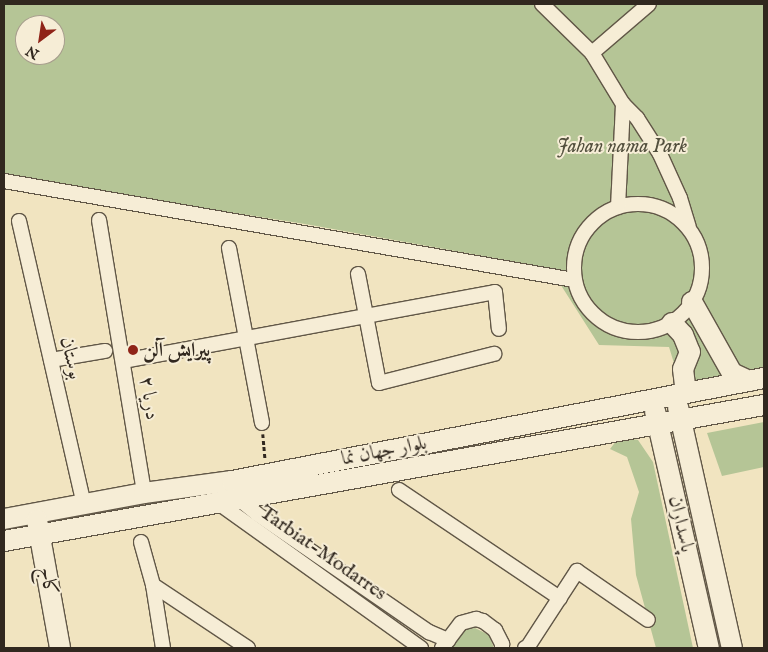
<!DOCTYPE html>
<meta charset="utf-8">
<style>
body{margin:0}
#map{position:relative;width:768px;height:652px;overflow:hidden;background:#f1e4c0;font-family:"IM FELL English",Amiri,serif}
div>[style]{position:absolute}
.green>*{inset:0;background:#b5c596}
.path>*{height:2.5px;margin-top:-1.25px;transform-origin:0;background:repeating-linear-gradient(90deg,#31281f 0 4px,transparent 0 6.5px)}
.roads{filter:drop-shadow(1px 0 #615747) drop-shadow(-1px 0 #615747) drop-shadow(0 1px #615747) drop-shadow(0 -1px #615747)}
.street>*{height:14px;margin:-7px;padding:0 7px;transform-origin:7px;border-radius:7px;background:#f6edd6}
.street>.ring{margin:-7px;padding:0;box-sizing:content-box;background:none;border:14px solid #f6edd6;border-radius:50%}
.secondary>*{height:20px;margin:-10px;padding:0 10px;transform-origin:10px;border-radius:10px;background:#f6edd6}
.dots>*{width:14px;height:14px;translate:-50% -50%;box-sizing:border-box;border:2px solid #f6edd6;border-radius:50%}
span{translate:-50% -50%;white-space:nowrap;text-align:center;line-height:1.15;-webkit-text-stroke:4px #f6edd6;paint-order:stroke}
.park-label{font-size:20px;color:#524f3d;font-style:italic}
.poi-label{font-size:20px;color:#31281f;font-weight:700}
.left{translate:0 -50%;text-align:left}
.street-label{font-size:20px;color:#31281f}
.frame{position:absolute;inset:0;border:5px solid #31281f;pointer-events:none}
.north{position:absolute;left:15px;top:15px;width:50px;height:50px;box-sizing:border-box;background:#f6edd6;border:1px solid #a79e8d;border-radius:50%;rotate:211deg;font-size:14px;font-weight:700;line-height:20px;text-align:center;color:#31281f}
.north::after{content:'';display:block;margin:auto;width:18px;height:22px;background:#8f2418;clip-path:polygon(50% 0,100% 100%,50% 72%,0 100%)}
</style>
<div id="map">
<div class="green">
<div style="clip-path:polygon(evenodd,4px 4px,764px 4px,764px 368px,681px 386px,669px 347px,599px 345px,550px 268px,305px 224px,4px 177px,4px 4px,25px 25px,55px 25px,55px 55px,25px 55px,25px 25px)"></div>
<div style="clip-path:polygon(764px 422px,764px 467px,722px 476px,707px 433px)"></div>
<div style="clip-path:polygon(620px 436px,638px 440px,653px 462px,693px 648px,656px 648px,636px 575px,631px 519px,639px 492px,627px 457px,610px 449px)"></div>
<div style="clip-path:polygon(475px 628px,489px 635px,494px 648px,452px 648px,462px 633px,466px 629px)"></div>
</div>
<div class="path">
<div style="left:263px;top:434px;width:24px;rotate:85deg"></div>
</div>
<div class="roads">
<div class="street">
<div style="left:542px;top:4px;width:70px;rotate:44.4deg"></div>
<div style="left:592px;top:53px;width:60px;rotate:58.7deg"></div>
<div style="left:623px;top:104px;width:20px;rotate:45deg"></div>
<div style="left:637px;top:118px;width:43px;rotate:57.4deg"></div>
<div style="left:660px;top:154px;width:48px;rotate:65.6deg"></div>
<div style="left:680px;top:198px;width:30px;rotate:73deg"></div>
<div style="left:592px;top:53px;width:75px;rotate:-40.7deg"></div>
<div style="left:4px;top:181px;width:579px;rotate:9.85deg"></div>
<div class="ring" style="left:574px;top:204px;width:114px;height:114px"></div>
<div style="left:618px;top:207px;width:103px;rotate:-87.2deg"></div>
<div style="left:99px;top:220px;width:277px;rotate:80.6deg"></div>
<div style="left:19px;top:221px;width:290px;rotate:77.1deg"></div>
<div style="left:229px;top:248px;width:178px;rotate:79.3deg"></div>
<div style="left:358px;top:274px;width:111px;rotate:79.1deg"></div>
<div style="left:379px;top:383px;width:119px;rotate:-14.2deg"></div>
<div style="left:51px;top:360px;width:55px;rotate:-9.5deg"></div>
<div style="left:123px;top:361px;width:378px;rotate:-10.5deg"></div>
<div style="left:495px;top:292px;width:37px;rotate:84deg"></div>
<div style="left:399px;top:490px;width:194px;rotate:33.9deg"></div>
<div style="left:235px;top:496px;width:28px;rotate:39deg"></div>
<div style="left:257px;top:514px;width:209px;rotate:34.5deg"></div>
<div style="left:429px;top:632px;width:21px;rotate:23deg"></div>
<div style="left:216px;top:499px;width:3px;rotate:72deg"></div>
<div style="left:217px;top:502px;width:251px;rotate:35.6deg"></div>
<div style="left:141px;top:542px;width:45px;rotate:74.4deg"></div>
<div style="left:153px;top:585px;width:64px;rotate:81deg"></div>
<div style="left:153px;top:585px;width:114px;rotate:33.6deg"></div>
<div style="left:442px;top:648px;width:31px;rotate:-53deg"></div>
<div style="left:461px;top:623px;width:16px;rotate:-15deg"></div>
<div style="left:476px;top:619px;width:7px;rotate:16deg"></div>
<div style="left:483px;top:621px;width:15px;rotate:37deg"></div>
<div style="left:495px;top:630px;width:16px;rotate:63deg"></div>
<div style="left:502px;top:644px;width:4px;rotate:90deg"></div>
<div style="left:525px;top:648px;width:2px"></div>
<div style="left:527px;top:648px;width:92px;rotate:-57deg"></div>
<div style="left:577px;top:571px;width:86px;rotate:34.6deg"></div>
</div>
<div class="secondary">
<div style="left:692px;top:302px;width:81px;rotate:60.6deg"></div>
<div style="left:732px;top:373px;width:19px;rotate:25deg"></div>
<div style="left:672px;top:323px;width:16px;rotate:47deg"></div>
<div style="left:683px;top:335px;width:18px;rotate:68deg"></div>
<div style="left:690px;top:352px;width:18px;rotate:112deg"></div>
<div style="left:683px;top:369px;width:24px;rotate:83deg"></div>
<div style="left:678px;top:407px;width:247px;rotate:77.4deg"></div>
<div style="left:655px;top:411px;width:243px;rotate:77.2deg"></div>
<div style="left:4px;top:519px;width:142px;rotate:-10.5deg"></div>
<div style="left:144px;top:493px;width:89px;rotate:-7.8deg"></div>
<div style="left:232px;top:481px;width:542px;rotate:-10.96deg"></div>
<div style="left:37px;top:520px;width:130px;rotate:79.8deg"></div>
<div style="left:4px;top:541px;width:772px;rotate:-10.15deg"></div>
</div>
</div>
<div class="dots">
<div style="left:133px;top:350px;background:#8f2418"></div>
</div>
<div class="park-label">
<span style="left:622px;top:146px">Jahan nama Park</span>
</div>
<div class="poi-label">
<span class="left" style="left:143px;top:350px">پیرایش آلن</span>
</div>
<div class="street-label">
<span style="left:71px;top:358px;rotate:77deg">بوستان</span>
<span style="left:149px;top:398px;rotate:81deg">دریا ۲</span>
<span style="left:384px;top:451px;rotate:-11deg">بلوار جهان نما</span>
<span style="left:681px;top:524px;rotate:77deg">پاسداران</span>
<span style="left:323px;top:553px;rotate:35deg">Tarbiat-Modarres</span>
<span style="left:48px;top:581px;rotate:80deg">کاج</span>
</div>
<div class="frame"></div>
<div class="north">N</div>
</div>
